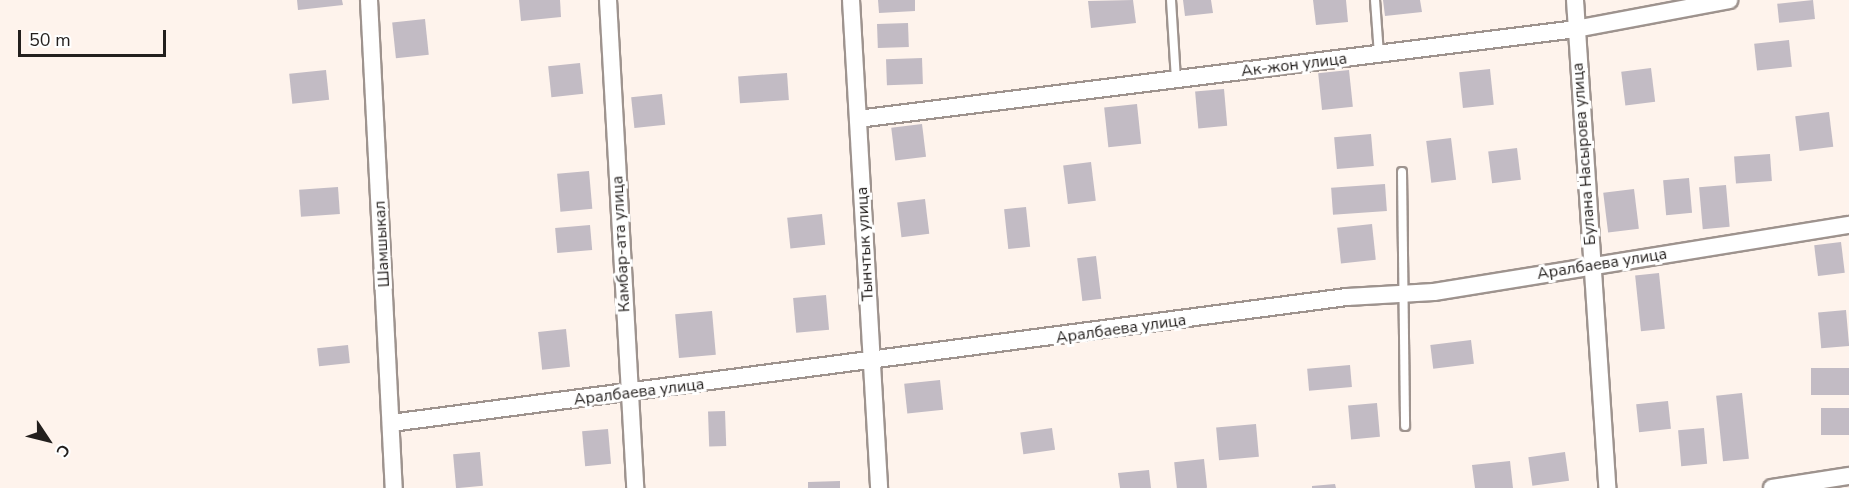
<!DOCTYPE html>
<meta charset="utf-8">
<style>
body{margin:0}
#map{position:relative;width:1849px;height:488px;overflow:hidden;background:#fef3ec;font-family:"Nunito Sans",sans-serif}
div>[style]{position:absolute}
.building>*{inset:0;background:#c2bbc4;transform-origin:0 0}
.roads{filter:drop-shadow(2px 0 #9e938e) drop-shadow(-2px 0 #9e938e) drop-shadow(0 2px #9e938e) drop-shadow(0 -2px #9e938e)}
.service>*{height:8px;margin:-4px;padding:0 4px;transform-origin:4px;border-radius:4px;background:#fff}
.minor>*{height:16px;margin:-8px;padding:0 8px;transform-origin:8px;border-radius:8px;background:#fff}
span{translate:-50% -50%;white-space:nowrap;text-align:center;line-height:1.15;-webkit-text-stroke:6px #fff;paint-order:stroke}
.street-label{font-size:16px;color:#231f1d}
.north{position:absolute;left:18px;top:410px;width:60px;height:60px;-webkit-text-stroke:4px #fff;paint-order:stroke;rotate:125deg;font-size:16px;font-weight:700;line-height:24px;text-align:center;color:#231f1d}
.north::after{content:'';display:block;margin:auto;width:21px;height:27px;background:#231f1d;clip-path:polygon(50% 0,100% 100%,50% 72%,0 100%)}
.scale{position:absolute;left:18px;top:30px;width:148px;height:27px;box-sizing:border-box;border:3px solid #231f1d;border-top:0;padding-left:8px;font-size:18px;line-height:21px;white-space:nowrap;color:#231f1d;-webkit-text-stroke:4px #fff;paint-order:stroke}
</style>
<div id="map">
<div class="building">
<div style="clip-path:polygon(297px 0,342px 0,343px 5px,298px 10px)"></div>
<div style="clip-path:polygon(519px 0,560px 0,561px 17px,521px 21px)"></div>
<div style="clip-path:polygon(878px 0,915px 0,915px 11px,879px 13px)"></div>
<div style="clip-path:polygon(1133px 0,1136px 23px,1091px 28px,1088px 1px)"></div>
<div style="clip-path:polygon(1183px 0,1211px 0,1213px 13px,1185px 16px)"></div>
<div style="clip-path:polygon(1313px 0,1346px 0,1348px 22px,1316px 25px)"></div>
<div style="clip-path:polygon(1383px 0,1420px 0,1422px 12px,1385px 16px)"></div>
<div style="left:1813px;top:0;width:19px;height:36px;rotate:84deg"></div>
<div style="left:425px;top:19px;width:36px;height:33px;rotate:84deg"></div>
<div style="left:908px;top:23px;width:24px;height:31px;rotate:88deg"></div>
<div style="left:1789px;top:40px;width:27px;height:35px;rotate:84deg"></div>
<div style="left:922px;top:58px;width:26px;height:36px;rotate:88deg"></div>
<div style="left:580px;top:63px;width:31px;height:32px;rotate:84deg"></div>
<div style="left:1651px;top:68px;width:34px;height:30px;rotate:83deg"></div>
<div style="left:1490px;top:69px;width:36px;height:31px;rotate:84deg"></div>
<div style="left:326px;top:70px;width:30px;height:37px;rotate:84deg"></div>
<div style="left:1349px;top:70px;width:37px;height:31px;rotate:84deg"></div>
<div style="left:787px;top:73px;width:27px;height:49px;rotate:86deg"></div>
<div style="left:1224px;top:89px;width:37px;height:29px;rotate:85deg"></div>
<div style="left:662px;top:94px;width:31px;height:31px;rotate:84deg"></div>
<div style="left:1137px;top:104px;width:40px;height:33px;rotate:84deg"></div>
<div style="left:1829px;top:112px;width:35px;height:34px;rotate:83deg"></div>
<div style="left:922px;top:124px;width:33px;height:31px;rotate:83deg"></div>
<div style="left:1371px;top:134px;width:32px;height:37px;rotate:85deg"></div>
<div style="left:1451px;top:138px;width:42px;height:25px;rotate:83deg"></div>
<div style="left:1517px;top:148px;width:32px;height:29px;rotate:83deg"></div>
<div style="left:1770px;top:154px;width:27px;height:36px;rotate:86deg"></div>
<div style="left:1091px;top:162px;width:39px;height:28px;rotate:83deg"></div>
<div style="left:589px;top:171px;width:38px;height:32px;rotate:85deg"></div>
<div style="left:1689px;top:178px;width:35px;height:26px;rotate:85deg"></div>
<div style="left:1385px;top:184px;width:27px;height:54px;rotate:86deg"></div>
<div style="left:1726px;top:185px;width:42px;height:27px;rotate:85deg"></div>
<div style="left:338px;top:187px;width:27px;height:39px;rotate:86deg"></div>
<div style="left:1634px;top:189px;width:40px;height:31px;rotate:83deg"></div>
<div style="left:925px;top:199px;width:35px;height:28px;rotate:83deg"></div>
<div style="left:1026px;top:207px;width:40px;height:22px;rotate:84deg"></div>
<div style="left:822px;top:214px;width:31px;height:35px;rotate:84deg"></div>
<div style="left:1372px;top:224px;width:36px;height:35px;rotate:84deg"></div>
<div style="left:590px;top:225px;width:25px;height:35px;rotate:85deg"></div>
<div style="left:1841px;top:242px;width:31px;height:27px;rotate:83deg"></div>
<div style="left:1096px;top:256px;width:43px;height:19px;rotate:83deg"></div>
<div style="left:1659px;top:273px;width:56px;height:24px;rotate:84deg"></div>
<div style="left:826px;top:295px;width:35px;height:33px;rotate:85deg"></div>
<div style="left:1846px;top:310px;width:36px;height:28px;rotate:85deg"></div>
<div style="left:712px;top:311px;width:44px;height:37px;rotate:85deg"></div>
<div style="left:566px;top:329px;width:38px;height:28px;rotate:84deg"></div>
<div style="left:1471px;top:340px;width:24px;height:41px;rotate:83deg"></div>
<div style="left:348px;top:345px;width:18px;height:31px;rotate:84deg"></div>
<div style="left:1350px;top:365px;width:22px;height:43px;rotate:85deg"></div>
<div style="left:1849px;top:368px;width:27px;height:38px;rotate:90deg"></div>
<div style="left:940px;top:380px;width:30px;height:36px;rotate:84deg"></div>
<div style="left:1742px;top:393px;width:66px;height:26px;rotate:84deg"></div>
<div style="left:1668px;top:401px;width:28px;height:32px;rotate:84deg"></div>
<div style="left:1377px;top:403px;width:34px;height:29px;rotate:85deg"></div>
<div style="left:1849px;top:408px;width:27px;height:28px;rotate:90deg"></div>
<div style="left:725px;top:411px;width:35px;height:17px;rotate:88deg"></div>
<div style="left:1256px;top:424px;width:33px;height:40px;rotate:85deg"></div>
<div style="left:1052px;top:428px;width:22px;height:32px;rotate:82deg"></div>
<div style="left:1704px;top:428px;width:36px;height:26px;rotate:85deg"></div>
<div style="left:608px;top:429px;width:35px;height:26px;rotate:85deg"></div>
<div style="left:480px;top:452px;width:34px;height:27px;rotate:85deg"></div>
<div style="left:1565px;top:452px;width:29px;height:37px;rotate:82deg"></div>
<div style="left:1204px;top:459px;width:29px;height:30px;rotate:84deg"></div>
<div style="clip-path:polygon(1510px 461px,1513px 488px,1475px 488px,1472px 465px)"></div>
<div style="clip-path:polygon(1149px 470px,1151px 488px,1120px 488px,1118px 473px)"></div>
<div style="clip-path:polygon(840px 481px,840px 488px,808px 488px,808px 482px)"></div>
<div style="clip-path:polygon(1335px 484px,1336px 488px,1312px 488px,1312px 486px)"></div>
</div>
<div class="roads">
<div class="service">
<div style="left:1171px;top:0;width:79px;rotate:86.4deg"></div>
<div style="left:1375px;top:0;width:54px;rotate:85.8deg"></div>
<div style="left:1402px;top:172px;width:254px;rotate:89.3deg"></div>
</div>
<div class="minor">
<div style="left:369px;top:0;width:489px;rotate:87.1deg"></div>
<div style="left:608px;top:0;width:489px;rotate:86.8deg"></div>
<div style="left:851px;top:0;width:489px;rotate:86.7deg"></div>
<div style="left:1575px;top:0;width:489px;rotate:86.2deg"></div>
<div style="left:858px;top:119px;width:724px;rotate:-7.14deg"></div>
<div style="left:1576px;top:29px;width:156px;rotate:-10.7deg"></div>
<div style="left:391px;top:423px;width:964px;rotate:-7.51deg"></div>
<div style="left:1347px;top:297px;width:87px;rotate:-3.3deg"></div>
<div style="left:1434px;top:292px;width:420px;rotate:-9.2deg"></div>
<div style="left:1772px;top:488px;width:78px;rotate:-8.9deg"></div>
</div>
</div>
<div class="street-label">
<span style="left:1294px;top:65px;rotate:-7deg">Ак-жон улица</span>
<span style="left:1584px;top:154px;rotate:-94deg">Булана Насырова улица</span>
<span style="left:382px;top:244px;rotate:-93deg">Шамшыкал</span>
<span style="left:621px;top:244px;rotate:-93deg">Камбар-ата улица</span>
<span style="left:865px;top:244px;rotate:-93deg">Тынчтык улица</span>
<span style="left:1602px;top:264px;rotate:-9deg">Аралбаева улица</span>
<span style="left:1121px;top:329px;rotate:-8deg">Аралбаева улица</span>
<span style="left:639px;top:392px;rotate:-7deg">Аралбаева улица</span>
</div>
<div class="north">С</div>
<div class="scale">50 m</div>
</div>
